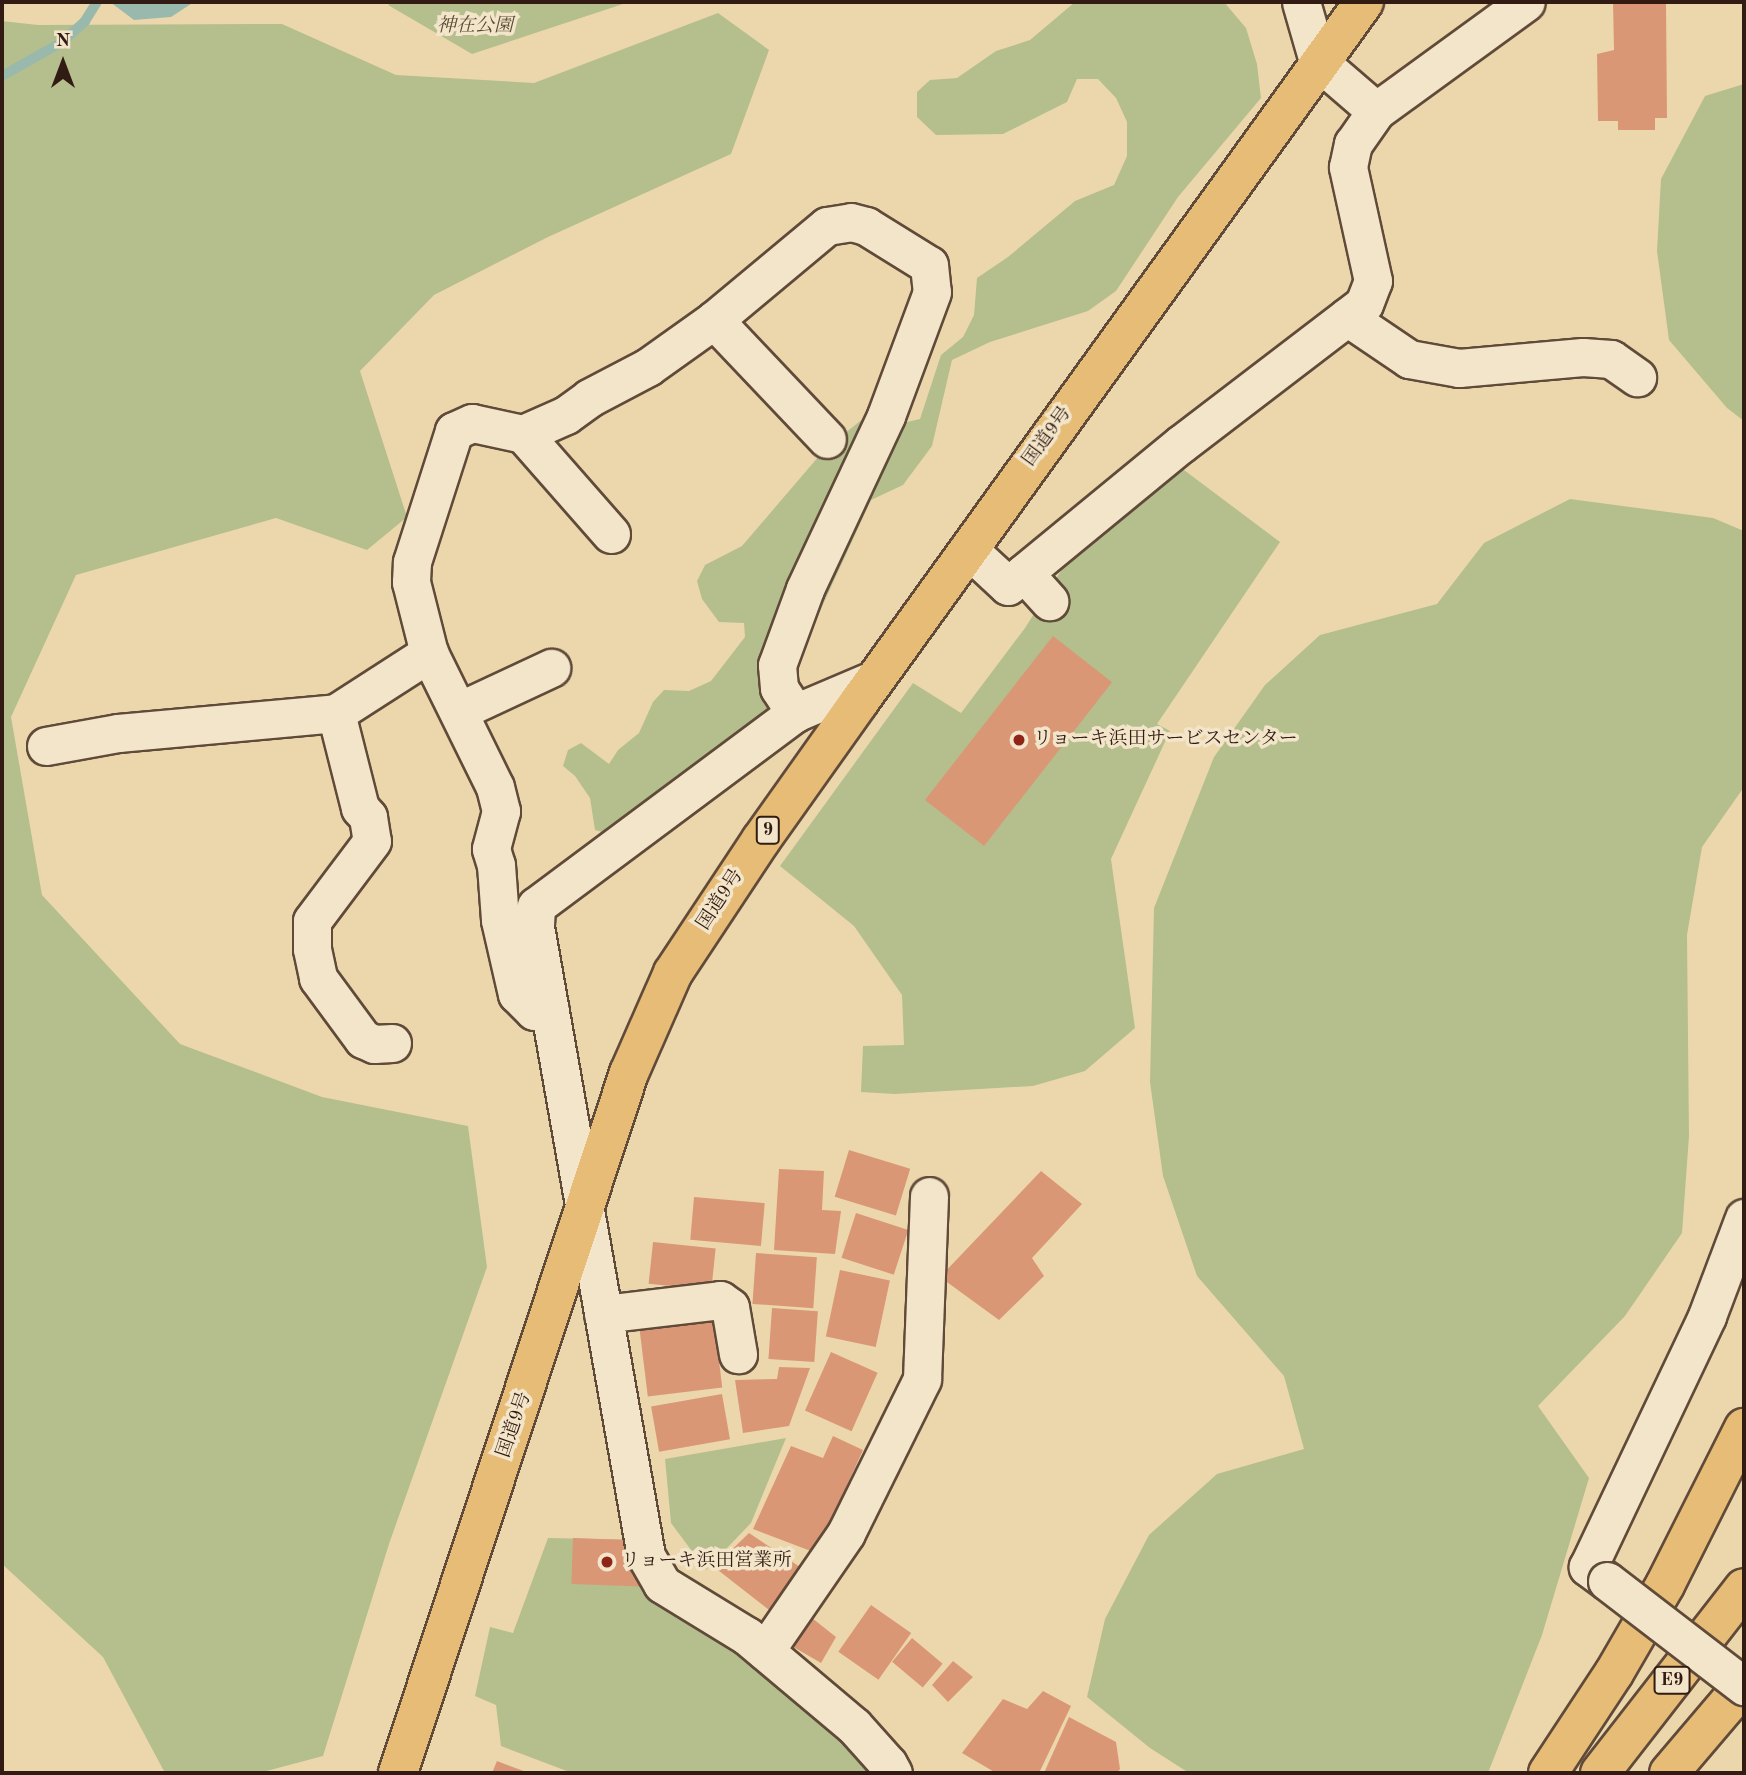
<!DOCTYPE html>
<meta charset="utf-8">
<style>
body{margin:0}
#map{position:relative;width:1746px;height:1775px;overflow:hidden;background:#ecd7ad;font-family:"Old Standard TT","Noto Serif JP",serif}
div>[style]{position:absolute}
.green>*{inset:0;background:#b4bf8d}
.water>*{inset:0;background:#99b9ac}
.stream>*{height:10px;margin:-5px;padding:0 5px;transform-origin:5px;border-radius:5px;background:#99b9ac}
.building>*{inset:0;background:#da9775;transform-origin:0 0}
.roads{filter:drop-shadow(2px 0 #604a39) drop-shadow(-2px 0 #604a39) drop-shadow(0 2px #604a39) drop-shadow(0 -2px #604a39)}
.minor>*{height:37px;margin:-18.5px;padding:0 18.5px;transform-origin:18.5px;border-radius:18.5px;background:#f3e5ca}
.highway>*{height:38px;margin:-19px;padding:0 19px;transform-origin:19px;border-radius:19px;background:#e6bc76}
.bridges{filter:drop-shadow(2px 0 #604a39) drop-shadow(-2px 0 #604a39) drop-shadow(0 2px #604a39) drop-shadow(0 -2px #604a39)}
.minor-bridge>*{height:37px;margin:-18.5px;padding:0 18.5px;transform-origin:18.5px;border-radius:18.5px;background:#f3e5ca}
.dots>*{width:19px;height:19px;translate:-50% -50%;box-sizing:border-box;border:4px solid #f3e5ca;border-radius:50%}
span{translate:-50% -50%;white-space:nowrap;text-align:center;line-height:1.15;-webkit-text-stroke:7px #f3e5ca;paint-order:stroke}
.shield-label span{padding:2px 5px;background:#f3e5ca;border:2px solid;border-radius:5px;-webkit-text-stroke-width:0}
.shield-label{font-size:18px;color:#311b12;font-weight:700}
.park-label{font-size:19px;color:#584c37;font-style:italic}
.street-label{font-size:19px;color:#311b12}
.poi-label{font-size:19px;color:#311b12}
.left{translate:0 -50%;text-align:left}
.frame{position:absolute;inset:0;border:4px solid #311b12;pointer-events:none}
.north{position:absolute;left:28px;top:28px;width:70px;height:70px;-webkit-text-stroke:5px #f3e5ca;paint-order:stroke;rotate:0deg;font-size:19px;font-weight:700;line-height:28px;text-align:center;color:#311b12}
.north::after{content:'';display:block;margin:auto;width:24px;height:32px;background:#311b12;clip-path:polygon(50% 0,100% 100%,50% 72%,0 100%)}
</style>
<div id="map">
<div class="green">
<div style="clip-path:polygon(392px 2px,629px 2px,472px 54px,388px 5px)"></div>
<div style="clip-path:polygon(1075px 2px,1224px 2px,1246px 28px,1257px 64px,1261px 98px,1178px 197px,1116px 291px,1088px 311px,990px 342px,952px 360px,932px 446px,903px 485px,871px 500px,792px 672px,784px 710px,613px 835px,595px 830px,590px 798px,575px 776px,563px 766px,568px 750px,581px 743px,609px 764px,618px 750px,639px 733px,653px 702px,664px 690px,689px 691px,711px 681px,745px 637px,744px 623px,719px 622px,702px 599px,697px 581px,705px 565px,742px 546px,825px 449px,864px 418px,898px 424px,920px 419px,941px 355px,963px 337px,974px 315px,977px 278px,1008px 257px,1075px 201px,1114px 185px,1127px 156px,1127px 122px,1116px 98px,1098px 79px,1077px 79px,1067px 102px,1003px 134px,936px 135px,917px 117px,917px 92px,930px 80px,957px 78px,996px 51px,1030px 40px)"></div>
<div style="clip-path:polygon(718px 13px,769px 50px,731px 154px,548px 237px,434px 295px,360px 371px,407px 517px,367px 550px,276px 518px,76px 575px,11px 717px,42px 895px,180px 1044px,322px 1097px,468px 1126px,487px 1267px,389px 1544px,323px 1756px,259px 1773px,165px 1773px,103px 1657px,2px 1564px,2px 21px,38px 25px,282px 24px,396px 75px,534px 83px)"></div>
<div style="clip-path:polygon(1744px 84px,1744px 421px,1727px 408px,1669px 340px,1657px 251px,1661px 179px,1705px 96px)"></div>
<div style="clip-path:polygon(1180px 467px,1280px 542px,1157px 724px,1170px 731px,1111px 859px,1135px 1028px,1085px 1071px,1033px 1086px,895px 1094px,861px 1092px,863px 1046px,904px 1045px,902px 995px,854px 926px,780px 866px,913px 683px,961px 713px,1025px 628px,1064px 566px)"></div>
<div style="clip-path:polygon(1570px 499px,1713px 518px,1744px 531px,1744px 787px,1702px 847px,1687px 935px,1689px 1136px,1682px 1233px,1625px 1316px,1538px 1406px,1589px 1478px,1542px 1635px,1488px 1773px,1189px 1773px,1150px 1748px,1087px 1697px,1105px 1619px,1149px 1535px,1217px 1474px,1304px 1449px,1284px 1376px,1197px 1276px,1163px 1176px,1150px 1082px,1154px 908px,1214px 757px,1265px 685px,1320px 635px,1437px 604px,1484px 543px)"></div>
<div style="clip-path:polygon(786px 1438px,751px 1523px,706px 1570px,671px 1523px,665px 1459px)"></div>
<div style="clip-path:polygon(548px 1538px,643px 1540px,656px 1584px,890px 1773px,572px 1773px,501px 1746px,496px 1705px,475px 1696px,490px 1627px,513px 1633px)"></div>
</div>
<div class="water">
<div style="clip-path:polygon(110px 2px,194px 2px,171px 17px,134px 20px)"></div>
</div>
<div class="stream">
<div style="left:2px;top:76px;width:69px;rotate:-29.5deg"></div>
<div style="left:62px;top:42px;width:31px;rotate:-42deg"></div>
<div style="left:85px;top:21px;width:22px;rotate:-58deg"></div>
</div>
<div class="building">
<div style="clip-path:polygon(1613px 2px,1666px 2px,1667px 118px,1655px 118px,1655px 130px,1618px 130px,1618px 121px,1598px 121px,1597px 54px,1614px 50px)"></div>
<div style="left:1053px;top:636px;width:75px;height:208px;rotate:38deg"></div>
<div style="left:849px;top:1150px;width:64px;height:49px;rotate:17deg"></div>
<div style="clip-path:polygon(779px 1169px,824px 1171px,822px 1210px,841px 1211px,835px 1254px,774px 1250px)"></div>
<div style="clip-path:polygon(1041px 1171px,1082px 1204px,1032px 1258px,1044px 1276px,999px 1320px,940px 1277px)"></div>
<div style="left:694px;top:1197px;width:71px;height:43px;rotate:5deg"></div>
<div style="left:856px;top:1213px;width:55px;height:47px;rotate:18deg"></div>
<div style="left:653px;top:1242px;width:63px;height:42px;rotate:6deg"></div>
<div style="left:756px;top:1253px;width:61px;height:51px;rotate:4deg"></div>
<div style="left:840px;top:1270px;width:51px;height:68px;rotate:12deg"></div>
<div style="left:772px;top:1308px;width:46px;height:51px;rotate:4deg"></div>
<div style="left:713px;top:1312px;width:76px;height:75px;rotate:83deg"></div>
<div style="left:831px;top:1352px;width:51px;height:64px;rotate:24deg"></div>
<div style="clip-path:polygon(779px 1367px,810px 1368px,789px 1426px,743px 1433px,735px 1380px,777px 1379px)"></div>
<div style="left:722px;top:1394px;width:46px;height:72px;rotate:80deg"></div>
<div style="clip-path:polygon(833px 1436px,863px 1450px,816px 1553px,753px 1529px,791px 1446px,823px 1458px)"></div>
<div style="clip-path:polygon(749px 1533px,803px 1569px,773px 1613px,714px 1567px)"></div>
<div style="left:573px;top:1538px;width:70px;height:46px;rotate:2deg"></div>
<div style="left:871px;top:1605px;width:49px;height:57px;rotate:35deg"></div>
<div style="clip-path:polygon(812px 1618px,836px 1637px,821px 1663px,790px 1645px)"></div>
<div style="left:912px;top:1638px;width:40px;height:31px;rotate:40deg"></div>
<div style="clip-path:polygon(953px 1661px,973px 1677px,948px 1702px,932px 1685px)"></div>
<div style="clip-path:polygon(1043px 1691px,1071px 1706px,1039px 1773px,996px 1773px,962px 1753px,1003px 1699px,1027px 1709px)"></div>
<div style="clip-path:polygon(1069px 1717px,1116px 1742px,1120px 1769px,1117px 1773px,1044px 1773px)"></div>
<div style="clip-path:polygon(497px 1761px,529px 1773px,492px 1773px)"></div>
</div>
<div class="roads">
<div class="minor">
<div style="left:1376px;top:111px;width:185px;rotate:-36deg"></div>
<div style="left:1347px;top:317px;width:75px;rotate:34.1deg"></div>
<div style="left:1409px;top:359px;width:51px;rotate:10.2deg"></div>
<div style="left:1459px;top:368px;width:124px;rotate:-5.1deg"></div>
<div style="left:1583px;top:357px;width:28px;rotate:4deg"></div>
<div style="left:1611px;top:359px;width:32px;rotate:35deg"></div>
<div style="left:714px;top:320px;width:164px;rotate:46.5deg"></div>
<div style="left:523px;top:434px;width:52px;rotate:-167.8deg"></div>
<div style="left:472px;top:423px;width:20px;rotate:156deg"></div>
<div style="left:454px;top:431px;width:138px;rotate:107.8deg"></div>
<div style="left:412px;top:562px;width:20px;rotate:93deg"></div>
<div style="left:411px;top:582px;width:73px;rotate:75.8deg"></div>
<div style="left:429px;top:653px;width:149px;rotate:63.8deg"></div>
<div style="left:495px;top:787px;width:25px;rotate:76deg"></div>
<div style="left:501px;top:811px;width:39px;rotate:105deg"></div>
<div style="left:491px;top:849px;width:17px;rotate:73deg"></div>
<div style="left:496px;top:865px;width:55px;rotate:85.8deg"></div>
<div style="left:500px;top:920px;width:76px;rotate:77.1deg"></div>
<div style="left:517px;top:994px;width:24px;rotate:45deg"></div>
<div style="left:534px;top:1011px;width:16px"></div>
<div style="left:611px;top:534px;width:133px;rotate:-131.3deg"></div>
<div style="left:523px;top:434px;width:47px;rotate:-23.8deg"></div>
<div style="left:566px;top:415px;width:29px;rotate:-36deg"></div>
<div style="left:589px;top:398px;width:67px;rotate:-27.7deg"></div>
<div style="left:648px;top:367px;width:81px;rotate:-35.5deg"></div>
<div style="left:714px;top:320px;width:147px;rotate:-39.8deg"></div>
<div style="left:827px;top:226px;width:24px;rotate:-9deg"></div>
<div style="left:851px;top:222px;width:16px;rotate:15deg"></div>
<div style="left:866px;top:226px;width:74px;rotate:31.8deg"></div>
<div style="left:929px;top:265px;width:27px;rotate:84deg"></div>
<div style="left:932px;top:292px;width:132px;rotate:110.4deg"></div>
<div style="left:886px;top:416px;width:191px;rotate:115.1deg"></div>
<div style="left:805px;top:589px;width:81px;rotate:110.2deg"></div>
<div style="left:777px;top:665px;width:23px;rotate:85deg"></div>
<div style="left:779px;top:688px;width:30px;rotate:57deg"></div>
<div style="left:968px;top:549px;width:54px;rotate:42.8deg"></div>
<div style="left:1008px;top:586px;width:224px;rotate:-39.4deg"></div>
<div style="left:1181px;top:444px;width:230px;rotate:-37.4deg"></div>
<div style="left:1364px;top:304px;width:25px;rotate:-69deg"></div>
<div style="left:1373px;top:281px;width:117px;rotate:-102.4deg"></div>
<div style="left:1348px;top:167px;width:24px;rotate:-78deg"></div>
<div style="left:1353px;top:144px;width:40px;rotate:-55.1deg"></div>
<div style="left:1376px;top:111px;width:77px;rotate:-139.2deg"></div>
<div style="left:1318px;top:61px;width:61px;rotate:-106.1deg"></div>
<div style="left:1024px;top:573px;width:38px;rotate:48deg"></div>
<div style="left:875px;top:679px;width:87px;rotate:157deg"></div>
<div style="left:795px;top:713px;width:323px;rotate:143.3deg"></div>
<div style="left:536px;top:906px;width:21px;rotate:93deg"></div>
<div style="left:535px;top:927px;width:639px;rotate:79.99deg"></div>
<div style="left:646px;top:1556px;width:32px;rotate:60deg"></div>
<div style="left:662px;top:1584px;width:100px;rotate:31.5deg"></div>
<div style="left:747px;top:1636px;width:140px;rotate:40.1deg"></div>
<div style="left:854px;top:1726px;width:51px;rotate:48.2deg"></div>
<div style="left:888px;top:1764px;width:10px;rotate:61deg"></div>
<div style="left:459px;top:711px;width:102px;rotate:-25.1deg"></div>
<div style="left:336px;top:713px;width:98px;rotate:75.8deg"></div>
<div style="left:360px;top:808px;width:12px;rotate:48deg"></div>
<div style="left:368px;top:817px;width:24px;rotate:81deg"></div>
<div style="left:372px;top:841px;width:100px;rotate:126.9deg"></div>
<div style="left:312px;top:921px;width:28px;rotate:90deg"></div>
<div style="left:312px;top:949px;width:30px;rotate:78deg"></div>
<div style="left:318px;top:978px;width:76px;rotate:53.6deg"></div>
<div style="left:363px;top:1039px;width:12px;rotate:24deg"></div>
<div style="left:374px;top:1044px;width:18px;rotate:-3deg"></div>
<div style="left:46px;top:746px;width:73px;rotate:-10.2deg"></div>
<div style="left:118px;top:733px;width:219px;rotate:-5.2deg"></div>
<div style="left:336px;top:713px;width:111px;rotate:-32.8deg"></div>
<div style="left:603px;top:1314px;width:118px;rotate:-6.8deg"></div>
<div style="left:720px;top:1300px;width:12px;rotate:35deg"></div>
<div style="left:730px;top:1307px;width:48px;rotate:80.3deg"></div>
<div style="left:1607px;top:1581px;width:24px;rotate:-144deg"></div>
<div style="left:1588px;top:1567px;width:278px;rotate:-64.6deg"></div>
<div style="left:1707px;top:1316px;width:105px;rotate:-69.3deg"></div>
<div style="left:765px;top:1651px;width:143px;rotate:-55.5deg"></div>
<div style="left:846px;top:1533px;width:172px;rotate:-63.7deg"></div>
<div style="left:922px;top:1379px;width:183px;rotate:-87.8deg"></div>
</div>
<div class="highway">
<div style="left:398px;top:1773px;width:737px;rotate:-71.74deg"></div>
<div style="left:629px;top:1073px;width:109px;rotate:-66.3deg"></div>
<div style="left:673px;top:973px;width:159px;rotate:-56.5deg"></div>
<div style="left:761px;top:840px;width:169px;rotate:-54.6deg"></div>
<div style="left:859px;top:702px;width:863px;rotate:-54.19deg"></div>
<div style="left:1548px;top:1773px;width:120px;rotate:-56.6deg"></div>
<div style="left:1614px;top:1673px;width:102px;rotate:-59.9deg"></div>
<div style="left:1665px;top:1585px;width:176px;rotate:-63.3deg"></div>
<div style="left:1600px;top:1773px;width:234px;rotate:-52.1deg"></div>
<div style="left:1669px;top:1773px;width:116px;rotate:-49.6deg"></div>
</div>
</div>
<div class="bridges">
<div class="minor-bridge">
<div style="left:1607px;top:1581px;width:173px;rotate:37.5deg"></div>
</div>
</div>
<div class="dots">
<div style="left:1019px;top:740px;background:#8f2418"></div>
<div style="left:607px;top:1562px;background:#8f2418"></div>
</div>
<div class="shield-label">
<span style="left:768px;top:830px">9</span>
<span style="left:1672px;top:1680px">E9</span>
</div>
<div class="park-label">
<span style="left:475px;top:27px">神在公園</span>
</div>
<div class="street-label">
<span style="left:1048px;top:437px;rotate:-54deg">国道9号</span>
<span style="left:721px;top:900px;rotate:-57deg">国道9号</span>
<span style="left:515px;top:1425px;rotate:-71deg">国道9号</span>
</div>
<div class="poi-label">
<span class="left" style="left:1033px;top:740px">リョーキ浜田サービスセンター</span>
<span class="left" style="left:621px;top:1562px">リョーキ浜田営業所</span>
</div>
<div class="frame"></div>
<div class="north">N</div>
</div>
